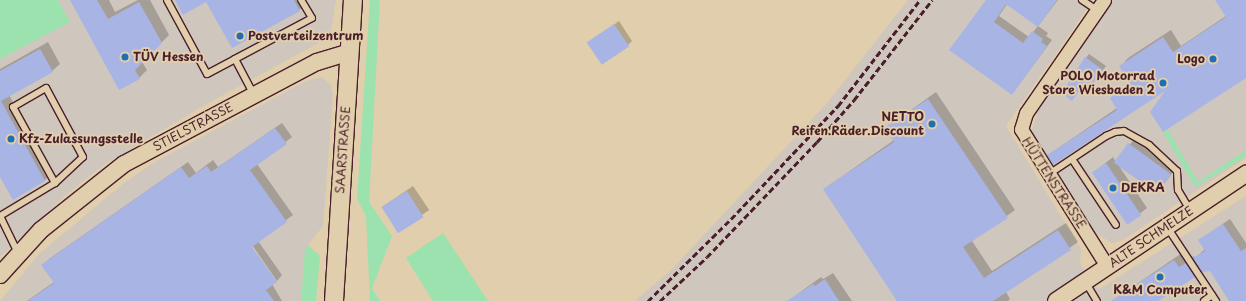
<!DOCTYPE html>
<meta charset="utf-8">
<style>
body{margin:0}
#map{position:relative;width:1246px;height:301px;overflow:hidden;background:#e0ceac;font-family:"Playpen Sans",sans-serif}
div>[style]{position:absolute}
.built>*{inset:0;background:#cfc6bd}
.green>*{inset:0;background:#9ce2ae}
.shadow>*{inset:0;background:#0003;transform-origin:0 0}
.building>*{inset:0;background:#a8b4e4;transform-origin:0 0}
.roads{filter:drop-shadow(1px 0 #4a1f2b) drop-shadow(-1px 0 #4a1f2b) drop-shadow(0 1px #4a1f2b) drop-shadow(0 -1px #4a1f2b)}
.service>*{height:6px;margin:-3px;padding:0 3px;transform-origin:3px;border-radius:3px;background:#e0ceac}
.minor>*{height:13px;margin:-6.5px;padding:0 6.5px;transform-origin:6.5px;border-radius:6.5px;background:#e0ceac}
.tertiary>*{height:16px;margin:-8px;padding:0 8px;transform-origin:8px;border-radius:8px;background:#e0ceac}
.secondary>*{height:18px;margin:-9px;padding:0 9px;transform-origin:9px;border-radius:9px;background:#e0ceac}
.rail>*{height:3px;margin-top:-1.5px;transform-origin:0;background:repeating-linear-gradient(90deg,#4a1f2b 0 6px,transparent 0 9px)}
.dots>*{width:11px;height:11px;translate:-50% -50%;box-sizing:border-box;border:2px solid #e0ceac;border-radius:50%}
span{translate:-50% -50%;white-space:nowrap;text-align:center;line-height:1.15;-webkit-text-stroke:4px #e0ceac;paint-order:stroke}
.poi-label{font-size:12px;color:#4a1f2b;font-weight:700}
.left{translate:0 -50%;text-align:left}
.right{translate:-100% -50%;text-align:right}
.street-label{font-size:12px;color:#4a1f2b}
</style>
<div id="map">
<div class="built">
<div style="clip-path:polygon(58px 0,336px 0,331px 31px,322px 41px,205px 105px,105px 164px,66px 195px,0 257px,0 59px,69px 22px)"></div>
<div style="clip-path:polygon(908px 0,1093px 0,1006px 126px,1081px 249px,1080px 263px,1098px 290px,1246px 196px,1246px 301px,635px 301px,673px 268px,827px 103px)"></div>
<div style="clip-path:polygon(1113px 0,1246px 0,1246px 158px,1123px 240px,1112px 243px,1095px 233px,1031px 133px,1039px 107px)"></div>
<div style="clip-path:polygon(322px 77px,331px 85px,333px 95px,323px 226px,305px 249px,301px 301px,0 301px,39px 254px,124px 183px,155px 162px,306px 81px)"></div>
</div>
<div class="green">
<div style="clip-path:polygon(0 0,58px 0,70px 22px,0 59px)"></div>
<div style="clip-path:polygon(370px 0,380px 0,369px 202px,392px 236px,372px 288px,380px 301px,370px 301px,366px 216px,357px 199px)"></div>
<div style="clip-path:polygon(1168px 130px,1198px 182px,1246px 150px,1246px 156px,1195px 187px,1163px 132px)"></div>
<div style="clip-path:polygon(443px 233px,488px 301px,433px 301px,406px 258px)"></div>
<div style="clip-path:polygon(308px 245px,320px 256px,316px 301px,301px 301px,305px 249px)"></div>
</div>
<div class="shadow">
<div style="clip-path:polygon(75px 0,109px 0,115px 12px,138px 0,150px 0,169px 35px,142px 62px,147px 70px,139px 78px)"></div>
<div style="clip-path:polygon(176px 0,305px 0,307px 3px,299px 10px,206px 0)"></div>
<div style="clip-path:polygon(evenodd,988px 0,1058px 0,1038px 26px,1048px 33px,1046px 36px,1052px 40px,1012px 94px,988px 0,1007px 4px,1038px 26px,1029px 37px,999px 16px,1007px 4px)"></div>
<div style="clip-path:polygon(1216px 0,1246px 0,1246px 77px,1169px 87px,1048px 155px,1117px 108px,1111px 99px,1131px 82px,1121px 66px,1128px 58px,1171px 30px,1181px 46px,1226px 16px)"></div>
<div style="clip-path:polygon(619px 21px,632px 41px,628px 45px,589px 43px)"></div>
<div style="clip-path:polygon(48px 42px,60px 64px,52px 71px,9px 95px,52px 173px,45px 180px,13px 198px,0 175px,0 69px)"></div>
<div style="clip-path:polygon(1089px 54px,1106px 66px,1087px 91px,1082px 87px,1086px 58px)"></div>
<div style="clip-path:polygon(936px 92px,1015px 210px,972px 241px,992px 271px,1066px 223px,1078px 242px,1006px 292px,1010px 299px,1008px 301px,899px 301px,824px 189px,894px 140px,886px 128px)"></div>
<div style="clip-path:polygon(282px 123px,292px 137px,257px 164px,293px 215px,258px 241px,282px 275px,277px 281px,250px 242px,248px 243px,282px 301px,27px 301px,54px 282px,43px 265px,49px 259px,188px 162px,196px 173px,213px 160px,218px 167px)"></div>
<div style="clip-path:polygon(1135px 138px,1177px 167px,1157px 193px,1119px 166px,1147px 208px,1128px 223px,1094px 172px,1113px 157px,1116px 162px)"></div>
<div style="left:413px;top:186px;width:29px;height:37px;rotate:56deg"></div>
<div style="clip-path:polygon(1230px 219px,1246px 243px,1246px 301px,1231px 301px,1210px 270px,1201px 269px,1156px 301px,1112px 301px,1182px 253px,1187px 261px,1194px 256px,1195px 258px,1205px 249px,1199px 240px)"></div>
<div style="clip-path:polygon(833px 273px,852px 301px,788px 301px,821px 277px,823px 279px)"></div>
</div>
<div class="building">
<div style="clip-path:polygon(70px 0,97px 0,108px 19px,139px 2px,162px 43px,135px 70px,140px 79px,119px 90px)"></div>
<div style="clip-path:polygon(175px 0,294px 0,300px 11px,232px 48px,206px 2px,183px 15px)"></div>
<div style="clip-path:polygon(986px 0,1057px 0,1038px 27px,1006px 4px,994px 22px,1023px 43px,1032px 31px,1043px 39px,1041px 42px,1047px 46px,1012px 95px,949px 50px)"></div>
<div style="clip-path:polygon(1215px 0,1246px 0,1246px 78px,1163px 132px,1150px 112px,1165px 91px,1053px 165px,1047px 155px,1117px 110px,1110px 98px,1130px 83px,1119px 66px,1163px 37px,1173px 52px,1226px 17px)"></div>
<div style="left:614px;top:24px;width:27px;height:33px;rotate:56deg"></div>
<div style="clip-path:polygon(40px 49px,53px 72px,1px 101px,45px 181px,13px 200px,0 177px,0 71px)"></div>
<div style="clip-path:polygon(1085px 57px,1103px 70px,1087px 92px,1081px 88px,1072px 101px,1062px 93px)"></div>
<div style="clip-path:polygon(928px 99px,1008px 218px,963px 247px,984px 278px,1058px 230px,1071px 250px,993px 301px,897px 301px,823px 189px,894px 142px,884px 128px)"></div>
<div style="clip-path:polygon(275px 128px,287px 144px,250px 170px,287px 222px,252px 247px,277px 282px,266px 290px,274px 301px,28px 301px,54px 283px,41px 265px,181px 167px,189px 178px,207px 166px,211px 172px)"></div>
<div style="left:1128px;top:143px;width:53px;height:24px;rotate:36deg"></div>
<div style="left:1106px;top:163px;width:63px;height:17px;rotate:56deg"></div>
<div style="left:407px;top:191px;width:31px;height:30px;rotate:58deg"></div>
<div style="clip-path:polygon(1223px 224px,1241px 251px,1246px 248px,1246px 301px,1229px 301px,1210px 271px,1202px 272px,1193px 258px,1205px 251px,1198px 240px)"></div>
<div style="clip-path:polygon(1174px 260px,1179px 267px,1186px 263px,1195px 277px,1158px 301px,1111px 301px)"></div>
<div style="clip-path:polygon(825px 279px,839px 301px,787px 301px,813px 284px,815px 286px)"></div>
</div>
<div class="roads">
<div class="service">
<div style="left:167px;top:0;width:84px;rotate:61.6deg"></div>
<div style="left:207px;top:74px;width:32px;rotate:-28deg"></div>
<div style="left:235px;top:59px;width:41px;rotate:62.2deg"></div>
<div style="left:1082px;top:0;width:18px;rotate:34deg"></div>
<div style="left:235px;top:59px;width:87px;rotate:-28deg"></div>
<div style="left:312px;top:18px;width:21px;rotate:-121deg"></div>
<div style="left:1072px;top:159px;width:79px;rotate:56.3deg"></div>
<div style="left:1049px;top:174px;width:69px;rotate:-33.7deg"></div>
<div style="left:1106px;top:136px;width:10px;rotate:-24deg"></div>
<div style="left:1115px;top:132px;width:9px;rotate:-6deg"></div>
<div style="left:1124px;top:131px;width:29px;rotate:29deg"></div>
<div style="left:1149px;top:145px;width:38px;rotate:43deg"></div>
<div style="left:1177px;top:171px;width:19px;rotate:87deg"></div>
<div style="left:1178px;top:190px;width:23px;rotate:59deg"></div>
<div style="left:1167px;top:227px;width:89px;rotate:56.5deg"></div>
<div style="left:18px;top:253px;width:41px;rotate:-115.9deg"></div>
<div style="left:0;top:216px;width:64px;rotate:-31deg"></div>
<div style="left:55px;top:183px;width:38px;rotate:-43deg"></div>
<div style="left:83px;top:157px;width:78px;rotate:-118.2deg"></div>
<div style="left:46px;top:88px;width:38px;rotate:150deg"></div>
<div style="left:13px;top:107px;width:87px;rotate:61.1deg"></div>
<div style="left:1086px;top:283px;width:21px;rotate:59deg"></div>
<div style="left:1204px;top:301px;width:10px;rotate:-37deg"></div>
</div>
<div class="minor">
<div style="left:1104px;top:0;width:137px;rotate:124.6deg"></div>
<div style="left:1026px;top:113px;width:17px;rotate:107deg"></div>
<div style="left:1021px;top:129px;width:162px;rotate:57.9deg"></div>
</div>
<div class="tertiary">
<div style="left:0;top:275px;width:61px;rotate:-47.7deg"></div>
<div style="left:41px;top:230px;width:106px;rotate:-38.5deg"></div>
<div style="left:124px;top:164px;width:218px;rotate:-27.9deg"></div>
<div style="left:317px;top:62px;width:34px;rotate:-17deg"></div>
<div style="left:1056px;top:301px;width:229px;rotate:-33.8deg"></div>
</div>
<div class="secondary">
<div style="left:334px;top:301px;width:302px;rotate:-86.4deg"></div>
</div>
</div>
<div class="rail">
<div style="left:648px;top:301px;width:117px;rotate:-44.7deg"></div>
<div style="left:731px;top:219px;width:156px;rotate:-46.6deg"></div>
<div style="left:838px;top:106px;width:134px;rotate:-52.3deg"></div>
<div style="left:660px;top:301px;width:64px;rotate:-43.1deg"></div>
<div style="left:707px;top:257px;width:159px;rotate:-46.3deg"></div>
<div style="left:817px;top:142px;width:56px;rotate:-48.6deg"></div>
<div style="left:854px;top:100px;width:127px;rotate:-52deg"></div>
</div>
<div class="dots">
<div style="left:240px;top:36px;background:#1f6fb2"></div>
<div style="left:125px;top:57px;background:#1f6fb2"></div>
<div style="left:1213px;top:59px;background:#1f6fb2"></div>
<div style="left:1163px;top:83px;background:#1f6fb2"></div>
<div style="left:932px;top:124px;background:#1f6fb2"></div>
<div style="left:11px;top:139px;background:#1f6fb2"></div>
<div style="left:1113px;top:188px;background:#1f6fb2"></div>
<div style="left:1160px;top:277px;background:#1f6fb2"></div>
</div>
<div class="poi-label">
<span class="left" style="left:248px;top:36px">Postverteilzentrum</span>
<span class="left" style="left:133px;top:57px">TÜV Hessen</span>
<span class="right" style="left:1205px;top:59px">Logo</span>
<span class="right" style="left:1155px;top:83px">POLO Motorrad<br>Store Wiesbaden 2</span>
<span class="right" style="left:924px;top:124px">NETTO<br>Reifen.Räder.Discount</span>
<span class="left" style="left:19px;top:139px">Kfz-Zulassungsstelle</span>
<span class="left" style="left:1121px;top:188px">DEKRA</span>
<span style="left:1160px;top:290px">K&amp;M Computer</span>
</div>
<div class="street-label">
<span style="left:193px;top:127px;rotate:-28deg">STIELSTRASSE</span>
<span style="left:343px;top:150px;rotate:-86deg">SAARSTRASSE</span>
<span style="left:1054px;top:183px;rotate:57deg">HÜTTENSTRASSE</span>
<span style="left:1151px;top:237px;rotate:-34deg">ALTE SCHMELZE</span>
</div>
</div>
